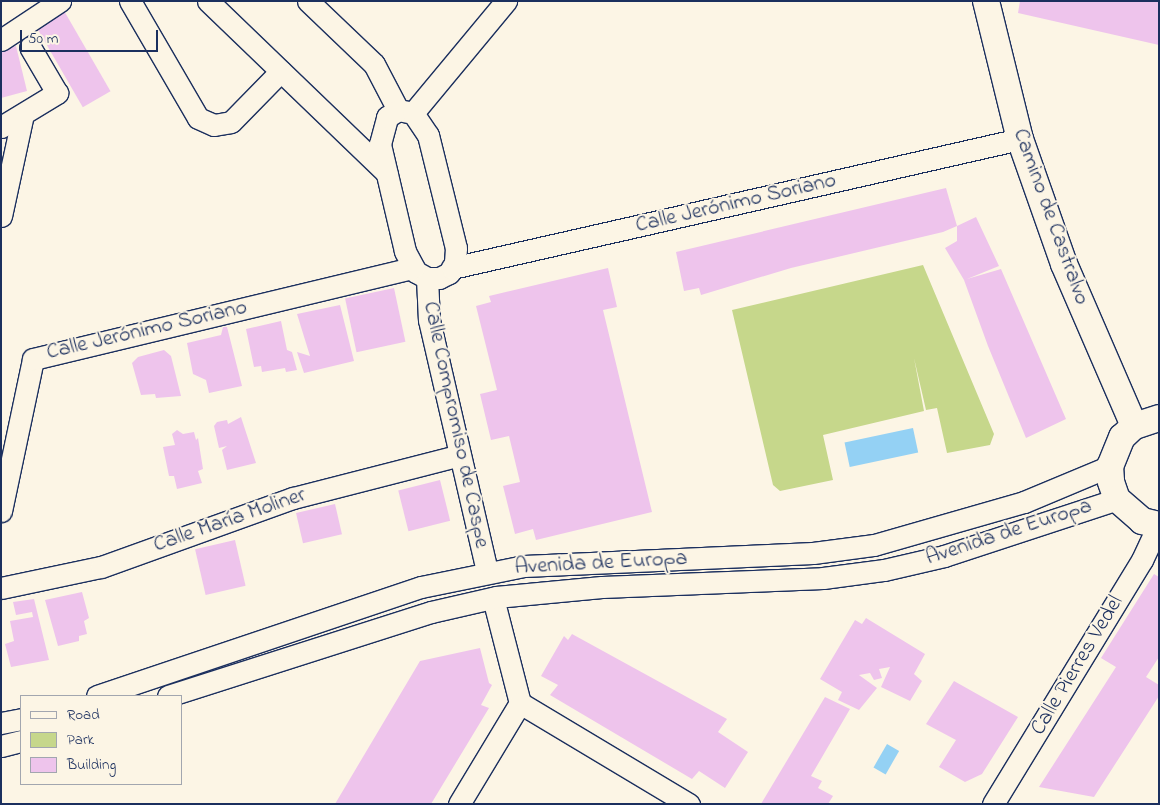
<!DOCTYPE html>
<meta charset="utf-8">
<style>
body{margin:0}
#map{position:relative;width:1160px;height:805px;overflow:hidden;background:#fcf5e5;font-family:"Indie Flower",sans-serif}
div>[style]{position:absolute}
.green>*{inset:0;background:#c6d78b}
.water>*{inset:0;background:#94d1f4;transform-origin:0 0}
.building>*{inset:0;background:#eec4ec;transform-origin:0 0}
.roads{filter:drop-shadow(1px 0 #1b2f5e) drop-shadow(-1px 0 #1b2f5e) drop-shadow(0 1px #1b2f5e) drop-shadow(0 -1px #1b2f5e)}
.minor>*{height:21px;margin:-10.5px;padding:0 10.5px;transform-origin:10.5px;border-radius:10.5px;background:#fcf5e5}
.tertiary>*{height:26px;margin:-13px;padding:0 13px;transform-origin:13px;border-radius:13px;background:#fcf5e5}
span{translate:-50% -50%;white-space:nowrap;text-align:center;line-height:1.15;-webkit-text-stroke:4px #fcf5e5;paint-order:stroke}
.street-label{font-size:22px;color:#1b2f5e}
.frame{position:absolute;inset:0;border:2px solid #1b2f5e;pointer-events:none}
.legend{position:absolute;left:20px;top:695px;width:162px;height:90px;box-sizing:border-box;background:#fcf5e5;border:1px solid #a2a6af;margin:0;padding:6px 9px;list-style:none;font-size:15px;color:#1b2f5e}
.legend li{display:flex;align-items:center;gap:10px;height:25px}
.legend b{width:25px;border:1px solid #a2a6af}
.scale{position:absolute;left:20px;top:30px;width:138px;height:22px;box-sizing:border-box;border:2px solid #1b2f5e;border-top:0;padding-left:6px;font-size:15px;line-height:18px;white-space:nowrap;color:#1b2f5e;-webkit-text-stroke:4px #fcf5e5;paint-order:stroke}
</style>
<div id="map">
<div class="green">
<div style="clip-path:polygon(923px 265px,994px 434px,990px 445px,947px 453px,937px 408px,926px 410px,914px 358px,924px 411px,823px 435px,833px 480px,780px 491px,773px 485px,732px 310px)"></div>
</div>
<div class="water">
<div style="left:913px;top:428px;width:25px;height:70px;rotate:78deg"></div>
<div style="left:887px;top:744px;width:14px;height:27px;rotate:30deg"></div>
</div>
<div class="building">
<div style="clip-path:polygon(1020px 1px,1159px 1px,1159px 45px,1018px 13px)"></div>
<div style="left:63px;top:9px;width:95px;height:32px;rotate:60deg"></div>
<div style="clip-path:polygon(16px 46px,27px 91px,1px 98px,1px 50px)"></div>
<div style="clip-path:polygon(946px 188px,957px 226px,943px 232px,791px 268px,701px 295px,699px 288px,684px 291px,676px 252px)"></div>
<div style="clip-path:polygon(976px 217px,999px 266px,967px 279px,1001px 269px,1066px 419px,1026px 438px,988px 346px,964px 280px,945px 248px,957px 241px,957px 226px)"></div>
<div style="clip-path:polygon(608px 268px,617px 307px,603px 310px,652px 512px,536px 540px,533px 529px,515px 534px,503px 486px,520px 482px,509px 436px,491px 440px,480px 394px,497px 390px,476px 306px,491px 302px,489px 296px)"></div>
<div style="left:394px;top:288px;width:55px;height:50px;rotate:78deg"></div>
<div style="clip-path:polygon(340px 305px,354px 361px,304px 373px,297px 352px,310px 356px,297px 314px)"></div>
<div style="clip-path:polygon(281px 321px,287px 350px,292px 352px,297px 370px,286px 372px,285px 368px,262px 372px,261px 366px,254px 367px,246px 329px)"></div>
<div style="clip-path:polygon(223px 327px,227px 327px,242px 386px,209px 393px,206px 380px,193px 374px,187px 343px,221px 335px)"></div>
<div style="clip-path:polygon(164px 350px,171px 356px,181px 396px,156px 398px,155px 394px,141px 395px,132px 363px,138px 357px)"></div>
<div style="clip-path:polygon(241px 417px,256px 463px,227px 470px,222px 450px,227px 446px,219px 448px,214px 426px,217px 422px,227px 420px,228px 424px)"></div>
<div style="clip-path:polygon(177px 430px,183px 434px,194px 432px,196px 440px,198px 438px,203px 469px,198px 471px,202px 483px,177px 489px,174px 476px,169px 476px,163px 447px,175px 445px,172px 434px)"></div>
<div style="left:440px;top:480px;width:42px;height:43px;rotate:76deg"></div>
<div style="left:335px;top:504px;width:31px;height:40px;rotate:77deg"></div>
<div style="left:235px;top:540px;width:47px;height:41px;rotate:77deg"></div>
<div style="clip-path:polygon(1154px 574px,1159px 577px,1159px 657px,1146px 677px,1159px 685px,1159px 696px,1094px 797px,1039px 787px,1116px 667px,1101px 658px)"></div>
<div style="clip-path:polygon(82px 592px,89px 618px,84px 621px,87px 634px,79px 636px,79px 641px,58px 646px,45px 600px)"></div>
<div style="clip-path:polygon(34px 599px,49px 660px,11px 667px,5px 644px,14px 641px,10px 621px,33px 617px,32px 612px,16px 615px,13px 602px)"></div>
<div style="clip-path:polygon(866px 618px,925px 654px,914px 674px,922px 681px,910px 701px,881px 687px,890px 667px,879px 669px,882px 678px,874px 680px,870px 673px,859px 675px,877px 688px,859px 710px,838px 700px,842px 692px,820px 679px,855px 620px,862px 624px)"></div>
<div style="clip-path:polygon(572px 634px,727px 719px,718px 732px,748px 752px,725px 788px,699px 771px,692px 779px,550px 695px,558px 685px,541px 676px,564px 636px,568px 640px)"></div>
<div style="clip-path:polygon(480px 648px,489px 683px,492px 685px,481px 705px,489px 708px,431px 804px,335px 804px,420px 661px)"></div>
<div style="clip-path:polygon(954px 681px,1018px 717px,982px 774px,965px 782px,939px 767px,956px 740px,926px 724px)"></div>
<div style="clip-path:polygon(825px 697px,850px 709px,811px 776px,822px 781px,818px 788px,833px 796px,828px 804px,761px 804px)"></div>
</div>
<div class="roads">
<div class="minor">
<div style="left:130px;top:1px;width:135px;rotate:59.8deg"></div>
<div style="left:198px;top:118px;width:17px;rotate:24deg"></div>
<div style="left:214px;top:125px;width:17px;rotate:-10deg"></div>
<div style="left:231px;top:122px;width:71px;rotate:-45.6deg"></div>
<div style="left:208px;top:1px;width:248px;rotate:43.9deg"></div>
<div style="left:308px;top:1px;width:91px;rotate:43.7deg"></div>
<div style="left:374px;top:64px;width:52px;rotate:62.4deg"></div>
<div style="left:1px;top:40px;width:71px;rotate:-33.5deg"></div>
<div style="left:398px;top:110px;width:15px;rotate:11deg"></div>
<div style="left:413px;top:113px;width:27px;rotate:56deg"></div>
<div style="left:428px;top:135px;width:116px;rotate:76.1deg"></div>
<div style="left:456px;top:248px;width:15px;rotate:94deg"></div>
<div style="left:455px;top:263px;width:12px;rotate:121deg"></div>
<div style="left:449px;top:273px;width:11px;rotate:153deg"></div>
<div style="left:439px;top:278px;width:12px;rotate:180deg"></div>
<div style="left:427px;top:278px;width:13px;rotate:-151deg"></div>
<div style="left:416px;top:272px;width:24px;rotate:-118deg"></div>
<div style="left:405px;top:251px;width:110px;rotate:-103.2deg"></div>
<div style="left:380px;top:144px;width:28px;rotate:-75deg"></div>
<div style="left:387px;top:117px;width:13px;rotate:-32deg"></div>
<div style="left:413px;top:113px;width:146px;rotate:-50.3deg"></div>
<div style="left:1px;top:127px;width:66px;rotate:-31.3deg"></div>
<div style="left:57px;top:93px;width:53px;rotate:-120.4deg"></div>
<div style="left:1px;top:216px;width:104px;rotate:-77.8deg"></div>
<div style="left:452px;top:268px;width:582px;rotate:-12.8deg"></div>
<div style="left:427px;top:278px;width:42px;rotate:87.3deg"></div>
<div style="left:429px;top:320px;width:259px;rotate:77deg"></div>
<div style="left:1px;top:511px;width:155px;rotate:-78.1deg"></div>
<div style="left:33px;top:359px;width:391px;rotate:-13.5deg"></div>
<div style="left:1px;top:588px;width:102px;rotate:-11.9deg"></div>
<div style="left:101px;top:567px;width:204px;rotate:-19.8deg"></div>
<div style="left:293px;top:498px;width:172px;rotate:-14.4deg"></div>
<div style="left:493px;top:598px;width:108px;rotate:75.6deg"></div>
<div style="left:520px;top:703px;width:197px;rotate:30.9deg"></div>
<div style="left:97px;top:696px;width:342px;rotate:-18.6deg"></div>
<div style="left:421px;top:587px;width:105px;rotate:-11.5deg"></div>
<div style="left:524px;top:566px;width:289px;rotate:-2.6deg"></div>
<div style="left:813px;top:553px;width:62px;rotate:-7.5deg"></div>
<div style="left:874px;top:545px;width:156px;rotate:-16deg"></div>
<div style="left:1024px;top:502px;width:93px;rotate:-22.7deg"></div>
<div style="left:168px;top:696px;width:276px;rotate:-17.7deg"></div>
<div style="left:431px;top:612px;width:67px;rotate:-13deg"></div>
<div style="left:496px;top:597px;width:106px;rotate:-5.4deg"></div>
<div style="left:602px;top:587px;width:221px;rotate:-2.3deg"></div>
<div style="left:823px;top:578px;width:62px;rotate:-7.5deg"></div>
<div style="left:884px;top:570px;width:62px;rotate:-13.1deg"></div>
<div style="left:944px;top:556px;width:182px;rotate:-18.2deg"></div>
<div style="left:1px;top:723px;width:20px;rotate:-11deg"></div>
<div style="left:1px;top:746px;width:21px;rotate:-14deg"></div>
<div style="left:459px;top:804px;width:118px;rotate:-58.9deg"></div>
<div style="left:993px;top:804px;width:286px;rotate:-58.6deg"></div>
<div style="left:1142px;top:560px;width:38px;rotate:-65deg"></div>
</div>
<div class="tertiary">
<div style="left:986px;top:1px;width:142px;rotate:76.2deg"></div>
<div style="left:1020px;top:139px;width:133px;rotate:70.6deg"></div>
<div style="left:1064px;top:264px;width:176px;rotate:66.6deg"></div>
<div style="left:1159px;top:418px;width:26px;rotate:162deg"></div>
<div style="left:1134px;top:426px;width:16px;rotate:137deg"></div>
<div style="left:1122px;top:437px;width:31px;rotate:112deg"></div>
<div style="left:1110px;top:466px;width:16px;rotate:86deg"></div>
<div style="left:1111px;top:482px;width:18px;rotate:71deg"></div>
<div style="left:1117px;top:499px;width:33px;rotate:41deg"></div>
<div style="left:1142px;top:521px;width:17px;rotate:13deg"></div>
</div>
</div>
<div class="street-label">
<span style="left:736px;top:204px;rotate:-13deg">Calle Jerónimo Soriano</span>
<span style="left:1050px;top:217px;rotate:70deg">Camino de Castralvo</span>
<span style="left:147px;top:331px;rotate:-13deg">Calle Jerónimo Soriano</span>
<span style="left:455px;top:425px;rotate:78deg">Calle Compromiso de Caspe</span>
<span style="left:230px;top:521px;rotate:-19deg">Calle María Moliner</span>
<span style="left:1009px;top:533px;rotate:-18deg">Avenida de Europa</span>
<span style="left:601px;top:564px;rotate:-3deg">Avenida de Europa</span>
<span style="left:1078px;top:666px;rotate:-59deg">Calle Pierres Vedel</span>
</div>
<div class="frame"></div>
<ul class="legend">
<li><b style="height:6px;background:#fcf5e5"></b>Road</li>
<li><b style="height:14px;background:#c6d78b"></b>Park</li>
<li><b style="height:14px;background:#eec4ec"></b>Building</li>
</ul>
<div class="scale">50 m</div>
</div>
